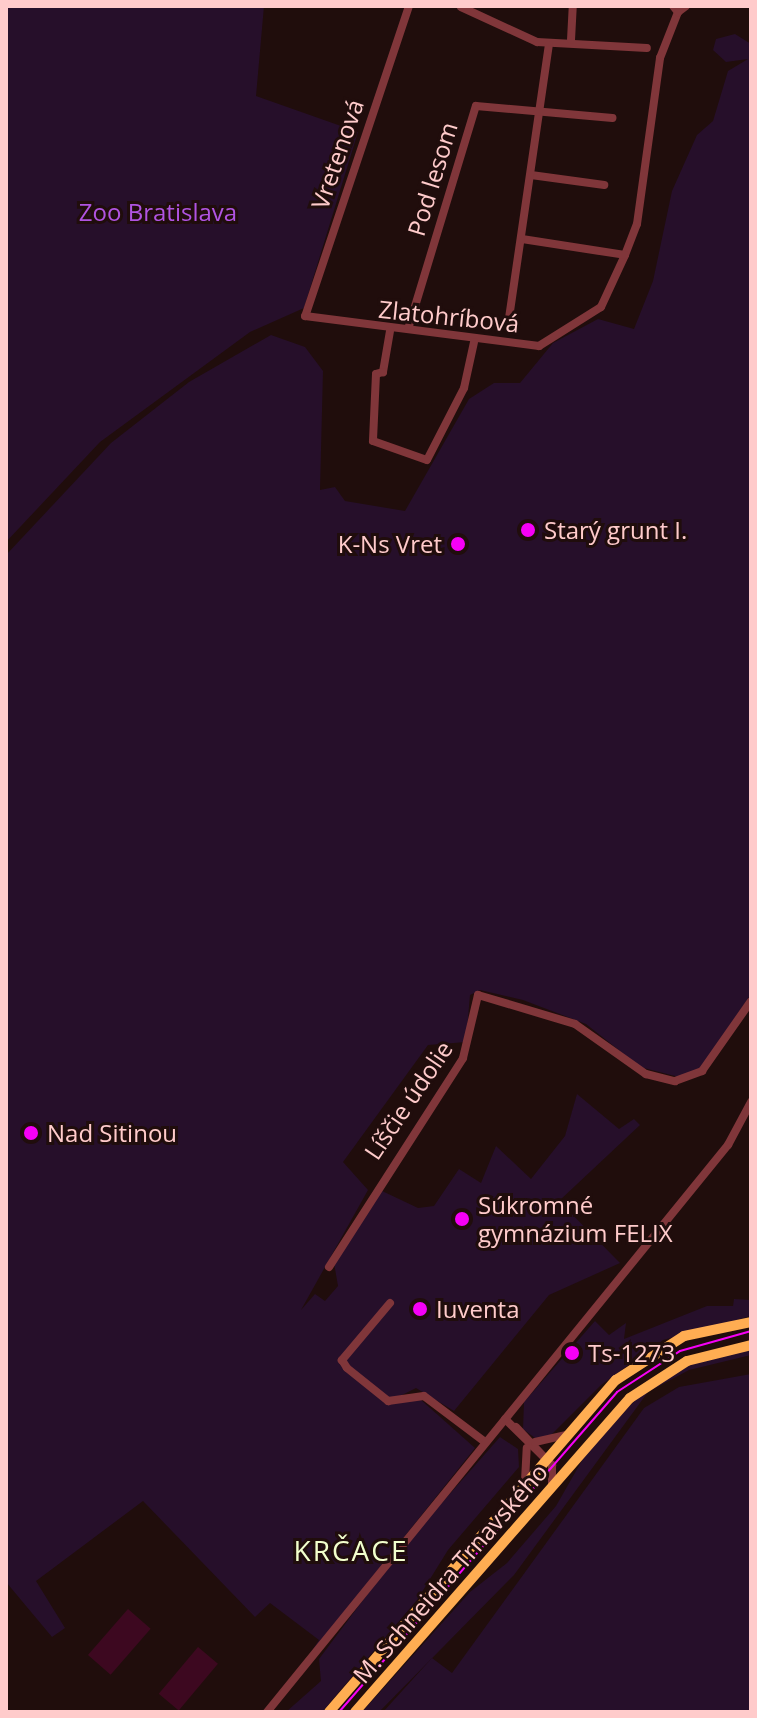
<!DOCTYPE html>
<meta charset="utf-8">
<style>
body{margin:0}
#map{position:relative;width:757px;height:1718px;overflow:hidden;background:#200d0c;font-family:"Open Sans",sans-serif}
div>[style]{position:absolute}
.green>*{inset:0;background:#260f2a}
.water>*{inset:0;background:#3d0820;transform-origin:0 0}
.minor>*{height:8px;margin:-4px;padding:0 4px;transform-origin:4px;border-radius:4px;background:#80363a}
.major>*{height:10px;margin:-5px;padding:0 5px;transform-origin:5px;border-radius:5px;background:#ffad52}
.tram>*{height:2px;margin:-1px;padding:0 1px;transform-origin:1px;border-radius:1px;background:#f600f6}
.dots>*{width:22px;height:22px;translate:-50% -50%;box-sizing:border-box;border:4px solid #200d0c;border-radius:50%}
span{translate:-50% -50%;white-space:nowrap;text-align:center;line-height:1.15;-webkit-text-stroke:6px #200d0c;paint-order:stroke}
.street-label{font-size:24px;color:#ffcbcb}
.park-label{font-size:24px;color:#b054e1}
.poi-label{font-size:24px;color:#ffcbcb}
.left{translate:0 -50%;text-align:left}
.right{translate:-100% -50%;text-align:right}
.quarter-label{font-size:28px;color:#f2ffcd;letter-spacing:2px}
.frame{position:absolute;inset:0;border:8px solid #ffcbcb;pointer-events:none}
</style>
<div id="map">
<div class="green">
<div style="clip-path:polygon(6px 6px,264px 6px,256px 96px,358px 132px,304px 308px,250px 332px,100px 442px,6px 542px)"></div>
<div style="clip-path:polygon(735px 34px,751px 44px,751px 994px,699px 1071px,679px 1077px,640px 1067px,586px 1024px,523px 1000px,480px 990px,470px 995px,466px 1042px,428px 1045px,343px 1162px,368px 1190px,301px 1310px,315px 1294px,325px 1301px,338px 1286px,334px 1263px,380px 1190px,418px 1208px,434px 1206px,459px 1169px,481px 1183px,496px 1146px,531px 1179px,565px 1136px,577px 1094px,619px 1129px,634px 1119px,640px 1125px,559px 1201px,620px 1263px,549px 1295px,454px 1411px,416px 1388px,384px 1404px,421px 1400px,475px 1448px,306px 1660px,319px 1640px,270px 1603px,255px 1617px,143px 1501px,36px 1581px,65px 1628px,52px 1637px,6px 1582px,6px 555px,111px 443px,189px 382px,271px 335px,305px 347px,323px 371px,320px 490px,335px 487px,345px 501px,405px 511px,469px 399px,494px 383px,520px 383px,553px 343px,598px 319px,634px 329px,653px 281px,672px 191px,697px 135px,713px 121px,728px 71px,748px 59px,726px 62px,713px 50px,716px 39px)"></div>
<div style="clip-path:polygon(734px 1299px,751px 1300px,751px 1316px,663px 1340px,601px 1385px,551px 1435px,535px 1438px,523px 1429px,524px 1402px,595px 1321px,609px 1335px,626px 1323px,624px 1339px,707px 1306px,733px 1306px)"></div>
<div style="clip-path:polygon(751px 1349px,751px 1355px,689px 1370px,648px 1392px,514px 1575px,379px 1712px,362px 1712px,470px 1592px,507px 1563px,556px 1506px,588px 1450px,637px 1398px,693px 1363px)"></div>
<div style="clip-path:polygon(751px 1374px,751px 1712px,383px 1712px,432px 1658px,452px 1673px,644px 1408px,679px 1387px)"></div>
<div style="clip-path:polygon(500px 1437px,518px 1449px,519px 1467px,448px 1550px,417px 1600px,322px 1712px,286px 1712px,321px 1681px,319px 1659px,402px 1548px)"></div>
</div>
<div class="water">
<div style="left:128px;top:1609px;width:30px;height:61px;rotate:41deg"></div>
<div style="left:198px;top:1647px;width:26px;height:61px;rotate:40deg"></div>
</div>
<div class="minor">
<div style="left:409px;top:6px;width:327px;rotate:108.5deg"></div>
<div style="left:305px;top:316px;width:236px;rotate:7.3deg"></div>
<div style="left:539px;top:346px;width:73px;rotate:-32.2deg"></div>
<div style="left:601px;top:307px;width:57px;rotate:-65.2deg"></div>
<div style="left:625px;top:255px;width:33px;rotate:-69deg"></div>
<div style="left:637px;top:224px;width:168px;rotate:-82.1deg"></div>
<div style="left:660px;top:58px;width:49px;rotate:-68.6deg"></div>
<div style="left:673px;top:6px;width:8px;rotate:50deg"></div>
<div style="left:678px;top:12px;width:10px;rotate:-37deg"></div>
<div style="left:461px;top:7px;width:84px;rotate:24.7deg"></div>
<div style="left:537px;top:42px;width:110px;rotate:3.1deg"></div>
<div style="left:571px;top:40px;width:34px;rotate:-87deg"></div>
<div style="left:531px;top:175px;width:74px;rotate:7.8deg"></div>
<div style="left:522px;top:239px;width:104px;rotate:8.8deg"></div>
<div style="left:508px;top:325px;width:283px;rotate:-81.7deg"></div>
<div style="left:409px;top:326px;width:230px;rotate:-73.1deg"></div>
<div style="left:476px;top:106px;width:137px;rotate:5deg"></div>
<div style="left:390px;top:331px;width:42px;rotate:99.7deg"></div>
<div style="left:383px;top:372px;width:7px;rotate:164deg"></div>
<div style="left:376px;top:374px;width:67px;rotate:92.6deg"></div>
<div style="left:373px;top:441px;width:57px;rotate:19.4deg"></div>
<div style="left:427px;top:460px;width:81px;rotate:-62.8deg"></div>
<div style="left:464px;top:388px;width:47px;rotate:-77.7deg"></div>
<div style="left:329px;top:1267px;width:248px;rotate:-57.3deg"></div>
<div style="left:463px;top:1058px;width:65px;rotate:-76.6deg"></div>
<div style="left:478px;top:995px;width:101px;rotate:16.6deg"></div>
<div style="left:575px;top:1024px;width:87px;rotate:35.2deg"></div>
<div style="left:646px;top:1074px;width:30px;rotate:14deg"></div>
<div style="left:675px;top:1081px;width:29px;rotate:-20deg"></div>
<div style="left:702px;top:1071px;width:85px;rotate:-55deg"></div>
<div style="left:390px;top:1303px;width:75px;rotate:130.1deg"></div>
<div style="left:342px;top:1360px;width:9px;rotate:58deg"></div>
<div style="left:347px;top:1368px;width:53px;rotate:38.8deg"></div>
<div style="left:388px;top:1401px;width:36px;rotate:-8deg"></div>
<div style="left:424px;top:1396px;width:76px;rotate:37deg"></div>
<div style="left:505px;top:1419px;width:66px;rotate:44.4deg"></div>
<div style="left:552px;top:1465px;width:21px;rotate:90deg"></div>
<div style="left:516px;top:1427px;width:42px;rotate:46.9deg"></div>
<div style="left:535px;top:1442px;width:31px;rotate:-13deg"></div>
<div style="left:525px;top:1481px;width:33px;rotate:-87deg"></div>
<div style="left:267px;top:1712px;width:731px;rotate:-50.89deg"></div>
<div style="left:728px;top:1145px;width:49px;rotate:-61.9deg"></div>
</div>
<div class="major">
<div style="left:329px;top:1712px;width:439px;rotate:-49.2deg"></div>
<div style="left:616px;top:1380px;width:81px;rotate:-32.9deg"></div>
<div style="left:684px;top:1336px;width:68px;rotate:-11.8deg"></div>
<div style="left:355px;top:1712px;width:417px;rotate:-48.8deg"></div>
<div style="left:630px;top:1398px;width:68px;rotate:-33deg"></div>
<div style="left:687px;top:1361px;width:66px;rotate:-14deg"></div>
</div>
<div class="tram">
<div style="left:339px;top:1712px;width:424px;rotate:-49deg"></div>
<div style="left:617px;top:1392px;width:75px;rotate:-33.1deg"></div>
<div style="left:680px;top:1351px;width:74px;rotate:-15.7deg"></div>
</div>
<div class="dots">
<div style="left:528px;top:530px;background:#f600f6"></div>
<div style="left:458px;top:544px;background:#f600f6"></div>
<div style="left:31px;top:1133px;background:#f600f6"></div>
<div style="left:462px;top:1219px;background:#f600f6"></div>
<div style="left:420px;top:1309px;background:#f600f6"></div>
<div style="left:572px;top:1353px;background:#f600f6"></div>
</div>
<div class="street-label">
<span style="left:337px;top:154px;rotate:-71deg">Vretenová</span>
<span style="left:432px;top:179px;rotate:-73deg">Pod lesom</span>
<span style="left:449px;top:316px;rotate:6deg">Zlatohríbová</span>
<span style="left:408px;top:1100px;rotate:-56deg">Líščie údolie</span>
<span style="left:450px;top:1573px;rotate:-49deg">M. Schneidra Trnavského</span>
</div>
<div class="park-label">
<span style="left:158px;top:212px">Zoo Bratislava</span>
</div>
<div class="poi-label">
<span class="left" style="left:544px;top:530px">Starý grunt I.</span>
<span class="right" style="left:442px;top:544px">K-Ns Vret</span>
<span class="left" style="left:47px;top:1133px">Nad Sitinou</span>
<span class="left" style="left:478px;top:1219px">Súkromné<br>gymnázium FELIX</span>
<span class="left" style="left:436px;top:1309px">Iuventa</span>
<span class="left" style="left:588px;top:1353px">Ts-1273</span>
</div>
<div class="quarter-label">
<span style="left:351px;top:1550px">KRČACE</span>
</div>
<div class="frame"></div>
</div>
